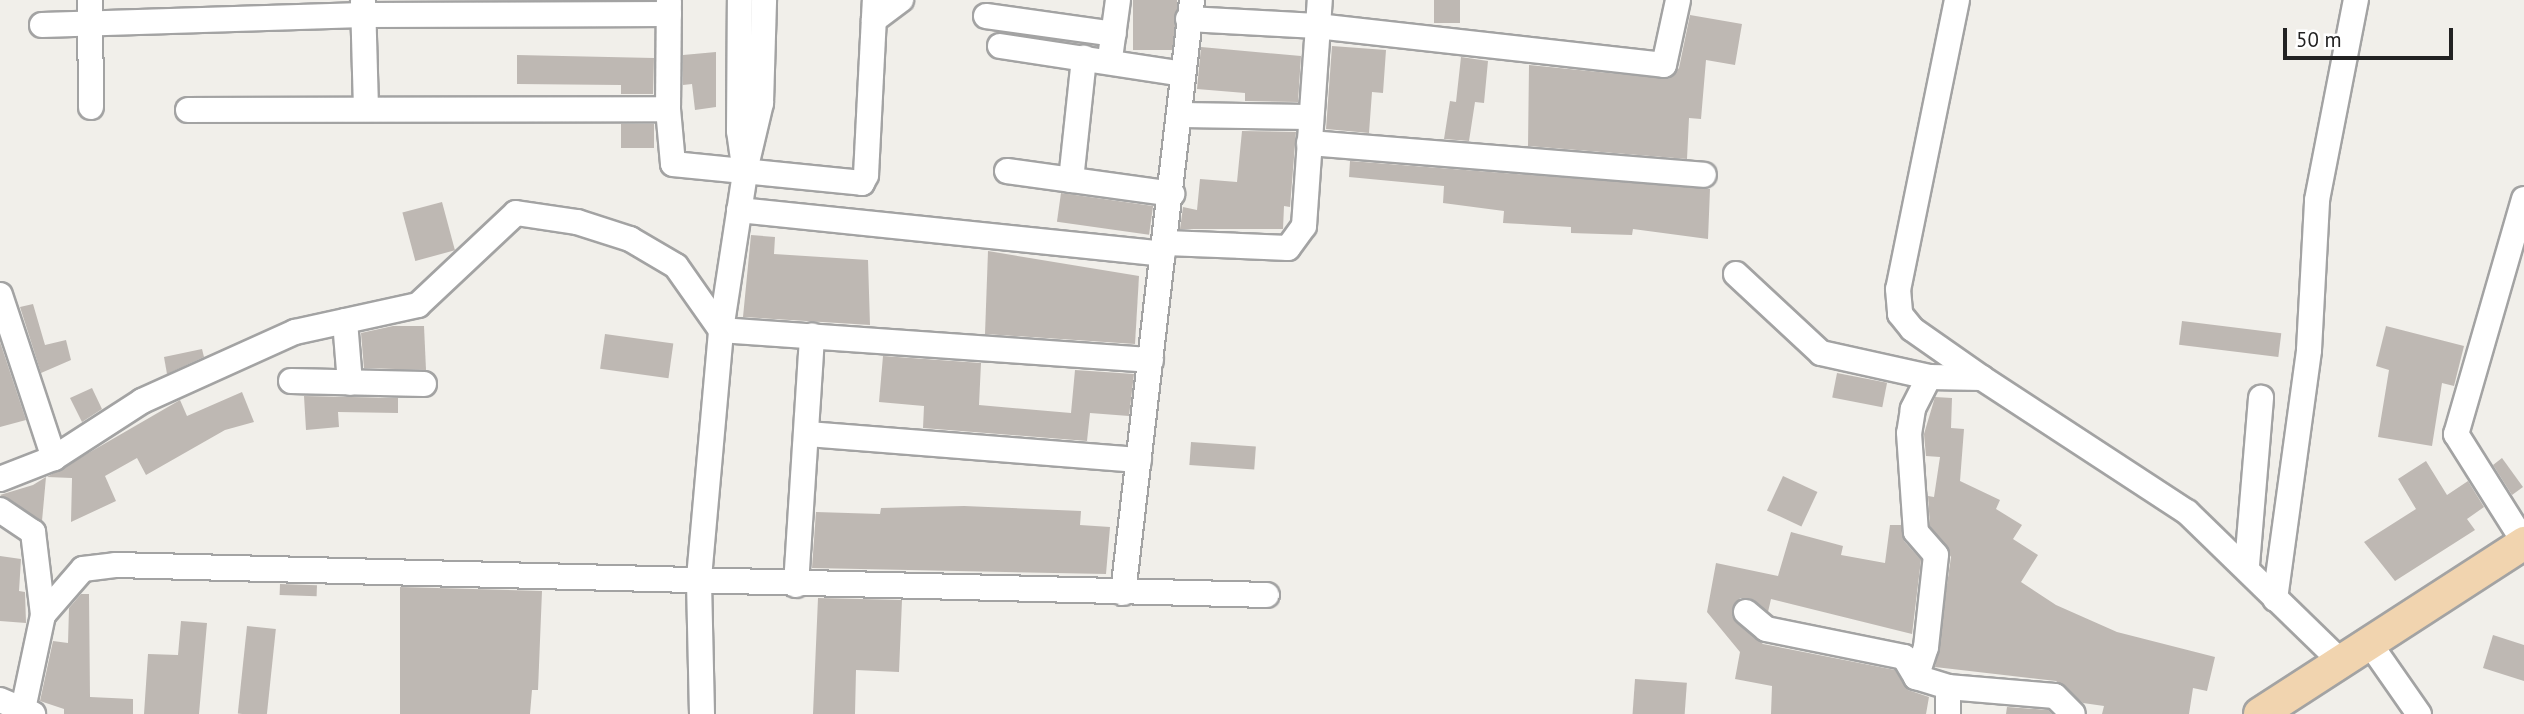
<!DOCTYPE html>
<style>
body{margin:0}
#map{position:relative;width:2524px;height:714px;overflow:hidden;background:#f1efea;font-family:"PT Sans",sans-serif}
div>[style]{position:absolute}
.building>*{inset:0;background:#beb8b3;transform-origin:0 0}
.roads{filter:drop-shadow(2px 0 #a3a3a3) drop-shadow(-2px 0 #a3a3a3) drop-shadow(0 2px #a3a3a3) drop-shadow(0 -2px #a3a3a3)}
.minor>*{height:24px;margin:-12px;padding:0 12px;transform-origin:12px;border-radius:12px;background:#fff}
.major>*{height:32px;margin:-16px;padding:0 16px;transform-origin:16px;border-radius:16px;background:#f1d4af}
span{translate:-50% -50%;white-space:nowrap;text-align:center;line-height:1.15;-webkit-text-stroke:5px #fff;paint-order:stroke}
.scale{position:absolute;left:2283px;top:28px;width:170px;height:32px;box-sizing:border-box;border:4px solid #222;border-top:0;padding-left:9px;font-size:21px;line-height:24px;white-space:nowrap;color:#222;-webkit-text-stroke:5px #fff;paint-order:stroke}
</style>
<div id="map">
<div class="building">
<div style="left:1133px;top:0;width:44px;height:50px"></div>
<div style="left:1434px;top:0;width:26px;height:23px"></div>
<div style="clip-path:polygon(1690px 15px,1742px 24px,1735px 65px,1706px 60px,1701px 119px,1689px 118px,1687px 159px,1528px 146px,1529px 65px,1669px 79px,1679px 68px)"></div>
<div style="clip-path:polygon(1332px 46px,1386px 50px,1383px 93px,1372px 92px,1369px 133px,1326px 129px)"></div>
<div style="clip-path:polygon(1201px 47px,1301px 56px,1298px 102px,1245px 101px,1245px 93px,1197px 89px)"></div>
<div style="clip-path:polygon(716px 52px,716px 107px,695px 110px,692px 84px,683px 85px,683px 55px)"></div>
<div style="clip-path:polygon(517px 55px,654px 58px,653px 94px,621px 94px,621px 85px,517px 84px)"></div>
<div style="clip-path:polygon(1461px 57px,1488px 61px,1484px 103px,1475px 102px,1469px 141px,1444px 139px,1450px 101px,1456px 102px)"></div>
<div style="left:621px;top:124px;width:33px;height:24px"></div>
<div style="clip-path:polygon(1242px 131px,1296px 132px,1290px 207px,1284px 206px,1283px 229px,1180px 229px,1183px 207px,1197px 210px,1200px 179px,1237px 182px)"></div>
<div style="clip-path:polygon(1350px 161px,1710px 189px,1708px 239px,1633px 229px,1632px 235px,1571px 233px,1571px 227px,1503px 223px,1504px 211px,1443px 203px,1444px 186px,1349px 177px)"></div>
<div style="left:1061px;top:193px;width:93px;height:29px;rotate:8deg"></div>
<div style="left:442px;top:202px;width:50px;height:41px;rotate:75deg"></div>
<div style="clip-path:polygon(751px 235px,775px 237px,774px 254px,868px 260px,870px 325px,743px 317px)"></div>
<div style="clip-path:polygon(988px 251px,1139px 276px,1135px 344px,985px 334px)"></div>
<div style="clip-path:polygon(33px 304px,45px 345px,66px 340px,71px 360px,41px 373px,20px 307px)"></div>
<div style="left:2182px;top:321px;width:100px;height:24px;rotate:7deg"></div>
<div style="clip-path:polygon(393px 326px,424px 326px,426px 370px,364px 368px,361px 333px)"></div>
<div style="clip-path:polygon(2386px 326px,2464px 346px,2454px 386px,2442px 383px,2432px 446px,2378px 437px,2389px 370px,2376px 366px)"></div>
<div style="left:605px;top:334px;width:69px;height:35px;rotate:8deg"></div>
<div style="clip-path:polygon(0 342px,26px 420px,0 427px)"></div>
<div style="clip-path:polygon(202px 349px,204px 357px,167px 374px,164px 357px)"></div>
<div style="clip-path:polygon(883px 356px,981px 363px,979px 405px,1071px 413px,1075px 370px,1134px 374px,1129px 416px,1090px 413px,1087px 441px,923px 428px,924px 406px,879px 402px)"></div>
<div style="left:1837px;top:373px;width:51px;height:25px;rotate:11deg"></div>
<div style="clip-path:polygon(92px 388px,102px 409px,82px 422px,70px 398px)"></div>
<div style="clip-path:polygon(242px 392px,254px 422px,225px 430px,146px 475px,137px 458px,105px 476px,116px 501px,71px 522px,72px 478px,47px 477px,180px 400px,187px 416px)"></div>
<div style="clip-path:polygon(304px 396px,398px 398px,398px 413px,338px 412px,339px 427px,306px 430px)"></div>
<div style="clip-path:polygon(1935px 397px,1952px 398px,1951px 428px,1964px 429px,1960px 481px,2000px 500px,1996px 509px,2022px 525px,2013px 539px,2038px 555px,2021px 582px,2056px 605px,2117px 632px,2215px 657px,2207px 691px,2193px 688px,2189px 714px,2102px 714px,2104px 706px,2083px 703px,2056px 681px,1935px 667px,1951px 557px,1930px 526px,1928px 496px,1934px 497px,1940px 457px,1926px 456px,1924px 434px)"></div>
<div style="left:1191px;top:442px;width:65px;height:23px;rotate:4deg"></div>
<div style="clip-path:polygon(2502px 458px,2523px 487px,2512px 495px,2493px 465px)"></div>
<div style="clip-path:polygon(2426px 461px,2447px 495px,2468px 481px,2484px 507px,2467px 519px,2475px 530px,2395px 581px,2364px 542px,2416px 509px,2398px 479px)"></div>
<div style="left:1783px;top:476px;width:38px;height:38px;rotate:25deg"></div>
<div style="clip-path:polygon(46px 477px,42px 521px,0 495px,33px 485px)"></div>
<div style="clip-path:polygon(964px 506px,1081px 511px,1080px 525px,1110px 527px,1106px 574px,812px 568px,816px 512px,880px 514px,881px 508px)"></div>
<div style="clip-path:polygon(1890px 525px,1901px 525px,1904px 541px,1921px 560px,1912px 634px,1771px 599px,1768px 612px,1749px 598px,1740px 598px,1732px 616px,1763px 644px,1895px 670px,1908px 690px,1929px 697px,1926px 714px,1771px 714px,1772px 686px,1735px 679px,1740px 652px,1707px 612px,1716px 563px,1778px 576px,1791px 532px,1843px 546px,1841px 555px,1885px 563px)"></div>
<div style="clip-path:polygon(0 556px,21px 559px,19px 591px,25px 592px,26px 623px,0 621px)"></div>
<div style="left:280px;top:584px;width:37px;height:11px;rotate:2deg"></div>
<div style="clip-path:polygon(400px 587px,542px 591px,538px 690px,532px 690px,530px 714px,400px 714px)"></div>
<div style="clip-path:polygon(81px 594px,89px 594px,90px 697px,133px 699px,133px 714px,64px 714px,64px 709px,40px 701px,53px 641px,68px 643px,69px 608px)"></div>
<div style="clip-path:polygon(818px 598px,902px 600px,899px 672px,856px 670px,855px 714px,813px 714px)"></div>
<div style="clip-path:polygon(181px 621px,207px 623px,199px 714px,144px 714px,148px 654px,178px 655px)"></div>
<div style="left:247px;top:626px;width:29px;height:88px;rotate:6deg"></div>
<div style="clip-path:polygon(2493px 635px,2524px 645px,2524px 681px,2483px 668px)"></div>
<div style="left:1635px;top:679px;width:52px;height:35px;rotate:4deg"></div>
<div style="clip-path:polygon(2007px 707px,2048px 710px,2052px 714px,2006px 714px)"></div>
</div>
<div class="roads">
<div class="minor">
<div style="left:90px;top:0;width:107px;rotate:89.5deg"></div>
<div style="left:1957px;top:0;width:295px;rotate:101.5deg"></div>
<div style="left:1898px;top:289px;width:25px;rotate:85deg"></div>
<div style="left:1900px;top:314px;width:19px;rotate:51deg"></div>
<div style="left:1912px;top:329px;width:85px;rotate:35deg"></div>
<div style="left:1982px;top:378px;width:245px;rotate:33.2deg"></div>
<div style="left:2187px;top:512px;width:215px;rotate:44.2deg"></div>
<div style="left:363px;top:1px;width:107px;rotate:88.4deg"></div>
<div style="left:986px;top:16px;width:129px;rotate:8deg"></div>
<div style="left:1188px;top:19px;width:129px;rotate:3.1deg"></div>
<div style="left:1317px;top:26px;width:349px;rotate:6.4deg"></div>
<div style="left:1664px;top:65px;width:66px;rotate:-77.8deg"></div>
<div style="left:874px;top:20px;width:34px;rotate:-37deg"></div>
<div style="left:42px;top:25px;width:321px;rotate:-1.8deg"></div>
<div style="left:363px;top:15px;width:306px;rotate:-0.2deg"></div>
<div style="left:1000px;top:46px;width:185px;rotate:8.7deg"></div>
<div style="left:1111px;top:51px;width:51px;rotate:-82.2deg"></div>
<div style="left:668px;top:109px;width:108px;rotate:-89.5deg"></div>
<div style="left:188px;top:110px;width:480px;rotate:-0.1deg"></div>
<div style="left:668px;top:109px;width:55px;rotate:84.8deg"></div>
<div style="left:673px;top:164px;width:190px;rotate:5.7deg"></div>
<div style="left:862px;top:183px;width:9px;rotate:-63deg"></div>
<div style="left:866px;top:175px;width:175px;rotate:-87.1deg"></div>
<div style="left:1179px;top:115px;width:132px;rotate:0.9deg"></div>
<div style="left:1309px;top:143px;width:396px;rotate:4.6deg"></div>
<div style="left:748px;top:158px;width:57px;rotate:-76.7deg"></div>
<div style="left:761px;top:103px;width:103px;rotate:-88.3deg"></div>
<div style="left:1007px;top:171px;width:167px;rotate:7.9deg"></div>
<div style="left:1071px;top:180px;width:123px;rotate:-83.9deg"></div>
<div style="left:2524px;top:199px;width:245px;rotate:106.1deg"></div>
<div style="left:2456px;top:434px;width:128px;rotate:57.8deg"></div>
<div style="left:739px;top:210px;width:426px;rotate:5.9deg"></div>
<div style="left:1166px;top:243px;width:122px;rotate:2.3deg"></div>
<div style="left:1288px;top:248px;width:27px;rotate:-54deg"></div>
<div style="left:1304px;top:226px;width:227px;rotate:-86deg"></div>
<div style="left:1736px;top:274px;width:116px;rotate:42.9deg"></div>
<div style="left:1821px;top:353px;width:111px;rotate:12.5deg"></div>
<div style="left:0;top:295px;width:172px;rotate:71.7deg"></div>
<div style="left:345px;top:321px;width:62px;rotate:85.4deg"></div>
<div style="left:1982px;top:378px;width:53px;rotate:-178.9deg"></div>
<div style="left:1929px;top:377px;width:36px;rotate:117deg"></div>
<div style="left:1913px;top:409px;width:24px;rotate:99deg"></div>
<div style="left:1909px;top:433px;width:99px;rotate:86deg"></div>
<div style="left:1916px;top:532px;width:30px;rotate:49deg"></div>
<div style="left:1936px;top:555px;width:93px;rotate:96.2deg"></div>
<div style="left:1926px;top:647px;width:32px;rotate:108deg"></div>
<div style="left:1916px;top:677px;width:34px;rotate:17deg"></div>
<div style="left:1948px;top:687px;width:107px;rotate:4.8deg"></div>
<div style="left:2055px;top:696px;width:25px;rotate:45deg"></div>
<div style="left:291px;top:381px;width:133px;rotate:1.3deg"></div>
<div style="left:807px;top:434px;width:333px;rotate:4.5deg"></div>
<div style="left:0;top:479px;width:58px;rotate:-21.3deg"></div>
<div style="left:54px;top:458px;width:105px;rotate:-32.9deg"></div>
<div style="left:142px;top:401px;width:168px;rotate:-24.3deg"></div>
<div style="left:295px;top:332px;width:126px;rotate:-12.4deg"></div>
<div style="left:418px;top:305px;width:134px;rotate:-43.2deg"></div>
<div style="left:516px;top:213px;width:62px;rotate:8.4deg"></div>
<div style="left:577px;top:222px;width:56px;rotate:17.8deg"></div>
<div style="left:630px;top:239px;width:53px;rotate:30.4deg"></div>
<div style="left:676px;top:266px;width:78px;rotate:54.9deg"></div>
<div style="left:721px;top:330px;width:431px;rotate:4deg"></div>
<div style="left:0;top:510px;width:40px;rotate:34deg"></div>
<div style="left:33px;top:532px;width:84px;rotate:83.1deg"></div>
<div style="left:43px;top:615px;width:96px;rotate:102deg"></div>
<div style="left:2247px;top:565px;width:168px;rotate:-85.2deg"></div>
<div style="left:796px;top:585px;width:250px;rotate:-86.3deg"></div>
<div style="left:1123px;top:593px;width:597px;rotate:-83.36deg"></div>
<div style="left:2275px;top:599px;width:251px;rotate:-82.2deg"></div>
<div style="left:2309px;top:350px;width:150px;rotate:-86.9deg"></div>
<div style="left:2317px;top:200px;width:204px;rotate:-79deg"></div>
<div style="left:1746px;top:612px;width:26px;rotate:40deg"></div>
<div style="left:1766px;top:629px;width:141px;rotate:11.5deg"></div>
<div style="left:1904px;top:657px;width:23px;rotate:59deg"></div>
<div style="left:43px;top:615px;width:61px;rotate:-49deg"></div>
<div style="left:83px;top:569px;width:32px;rotate:-7deg"></div>
<div style="left:115px;top:565px;width:1152px;rotate:1.49deg"></div>
<div style="left:2368px;top:641px;width:89px;rotate:55.1deg"></div>
<div style="left:0;top:700px;width:36px;rotate:23deg"></div>
<div style="left:702px;top:714px;width:136px;rotate:-91.3deg"></div>
<div style="left:699px;top:578px;width:249px;rotate:-84.9deg"></div>
<div style="left:721px;top:330px;width:159px;rotate:-81.3deg"></div>
<div style="left:745px;top:173px;width:42px;rotate:-98.1deg"></div>
<div style="left:739px;top:131px;width:131px;rotate:-89.6deg"></div>
<div style="left:1948px;top:714px;width:27px;rotate:-90deg"></div>
</div>
<div class="major">
<div style="left:2260px;top:714px;width:315px;rotate:-32.9deg"></div>
</div>
</div>
<div class="scale">50 m</div>
</div>
